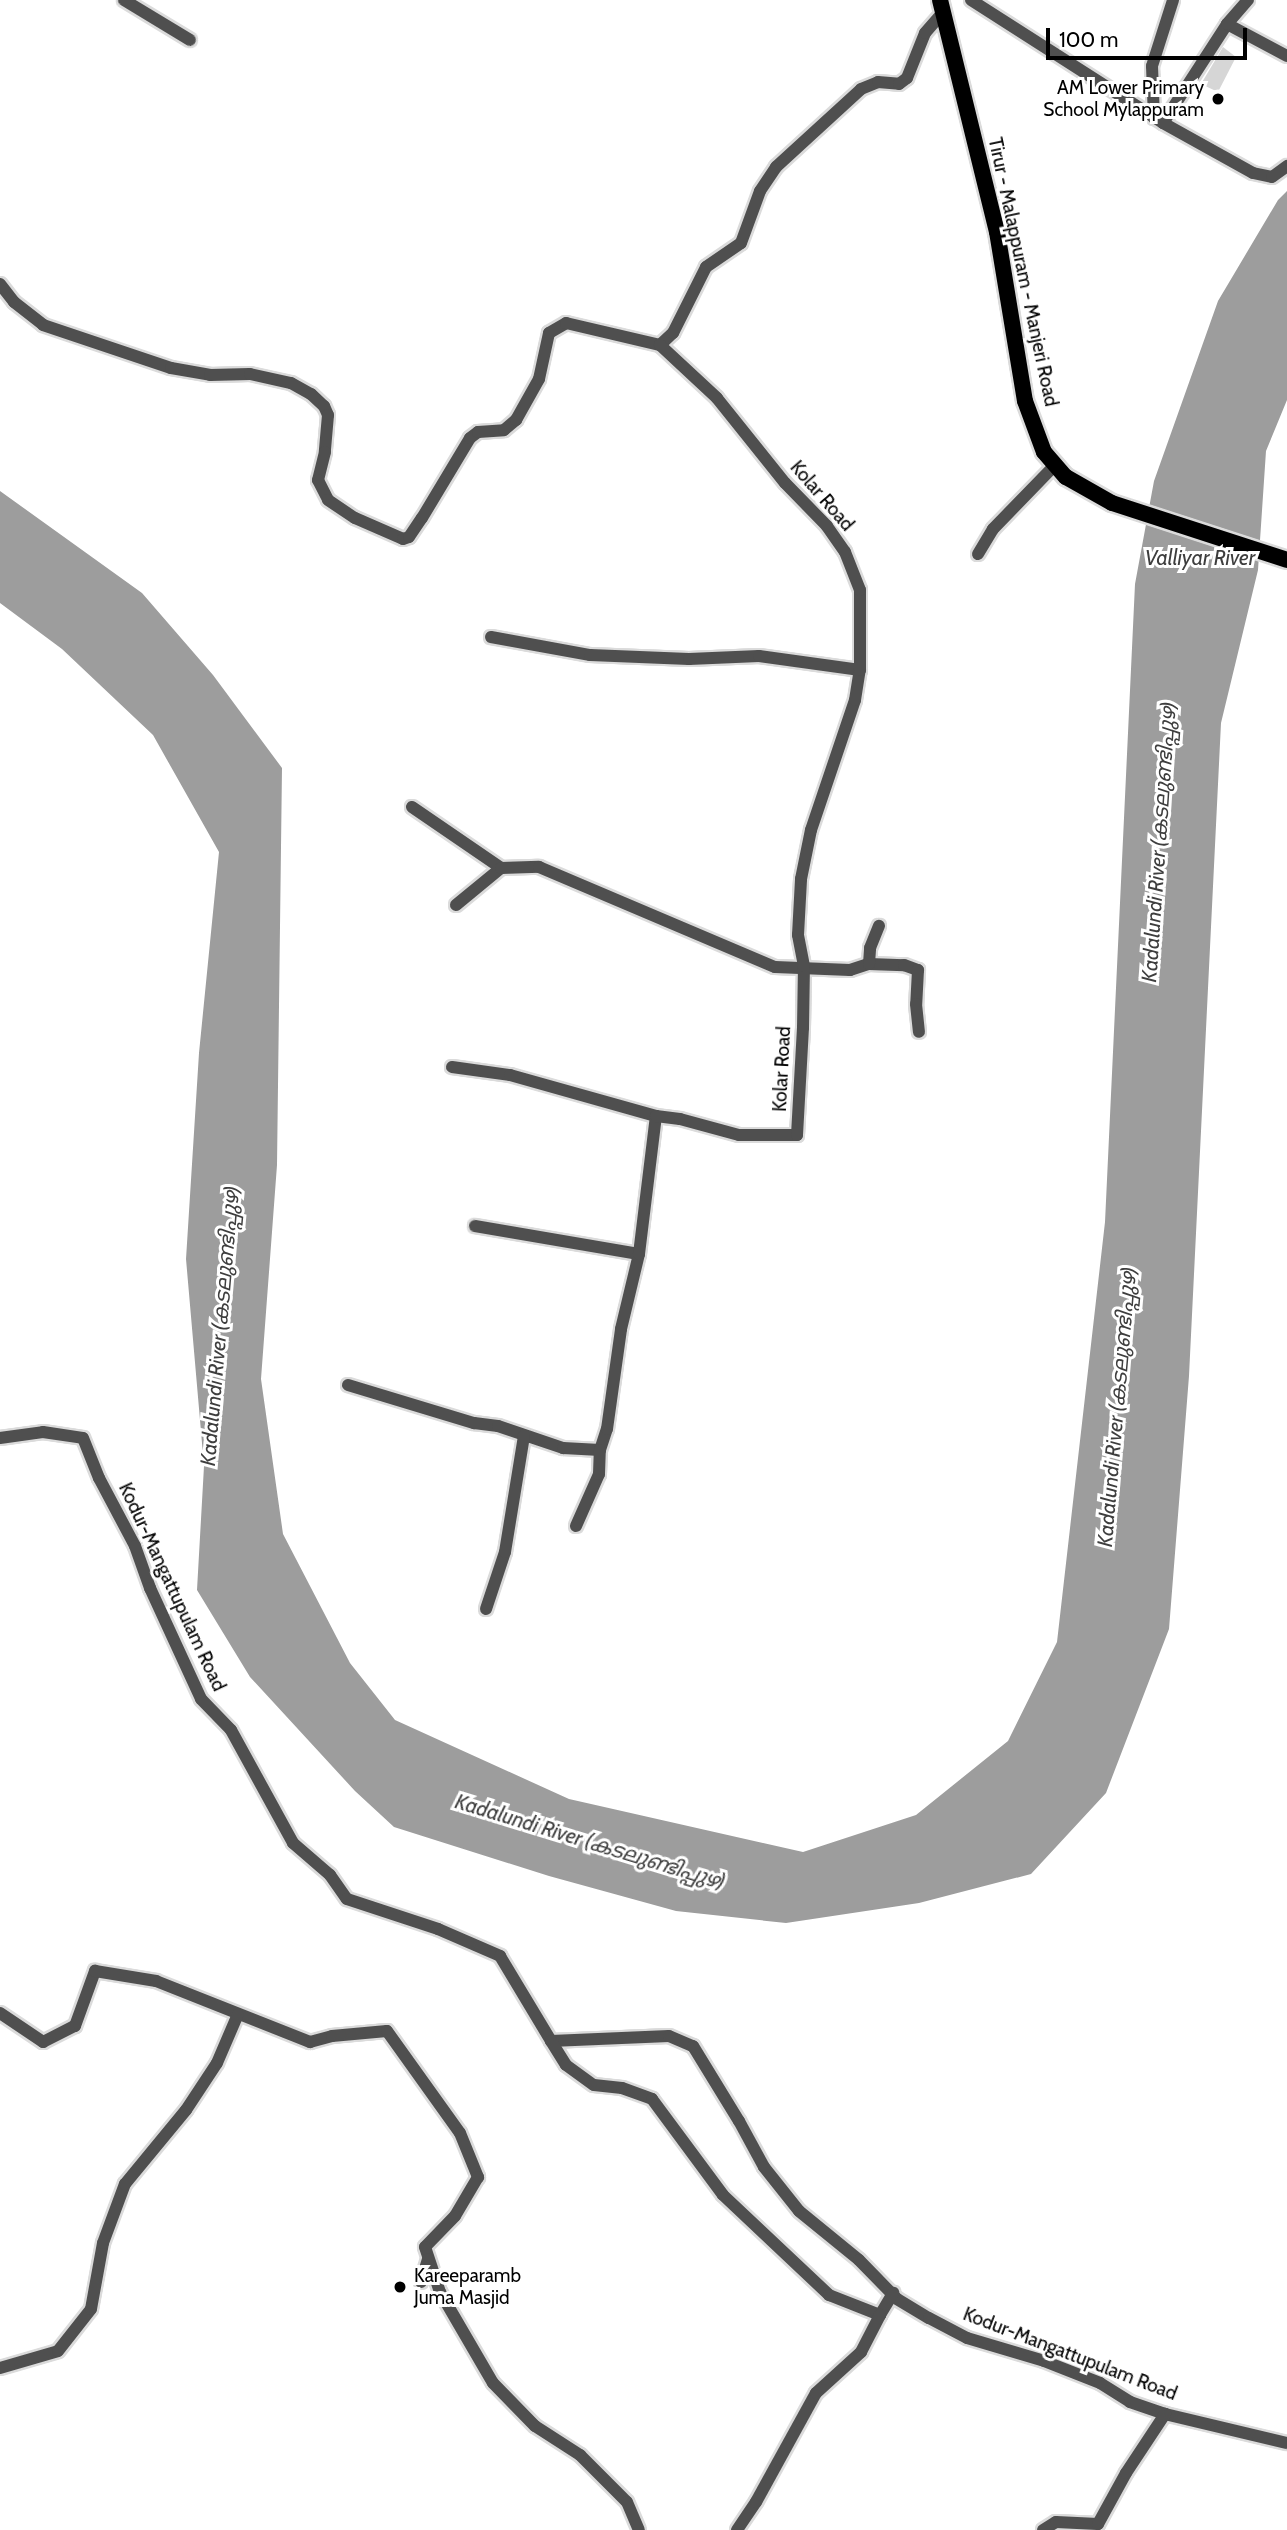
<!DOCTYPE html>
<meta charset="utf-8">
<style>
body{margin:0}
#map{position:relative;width:1287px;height:2530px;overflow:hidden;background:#fff;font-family:Cabin,"Noto Sans Malayalam",sans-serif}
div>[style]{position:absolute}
.green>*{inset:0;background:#d6d6d6}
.water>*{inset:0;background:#9d9d9d}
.roads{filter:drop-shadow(2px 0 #dbdbdb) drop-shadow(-2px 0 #dbdbdb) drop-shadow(0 2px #dbdbdb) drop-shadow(0 -2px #dbdbdb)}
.minor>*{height:12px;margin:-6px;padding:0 6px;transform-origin:6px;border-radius:6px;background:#4f4f4f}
.major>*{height:16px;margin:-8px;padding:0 8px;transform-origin:8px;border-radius:8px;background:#000}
.dots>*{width:19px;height:19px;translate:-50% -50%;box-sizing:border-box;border:4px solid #fff;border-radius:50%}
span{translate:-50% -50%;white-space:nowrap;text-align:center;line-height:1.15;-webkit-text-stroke:6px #fff;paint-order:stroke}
.poi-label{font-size:19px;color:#000}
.right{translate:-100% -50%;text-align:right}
.left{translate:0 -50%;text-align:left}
.street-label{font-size:19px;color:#000}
.water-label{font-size:21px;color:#3e3e3e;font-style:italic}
.scale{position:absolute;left:1046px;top:28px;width:201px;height:32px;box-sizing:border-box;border:4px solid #000;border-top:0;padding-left:9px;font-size:21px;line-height:24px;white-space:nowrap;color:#000;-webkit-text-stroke:5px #fff;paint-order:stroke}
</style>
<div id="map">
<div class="green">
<div style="clip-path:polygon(1223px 47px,1236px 57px,1218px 92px,1201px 84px)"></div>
</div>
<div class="water">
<div style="clip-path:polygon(1287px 191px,1287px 400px,1266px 451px,1258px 570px,1221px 723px,1189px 1376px,1169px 1629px,1106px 1793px,1031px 1874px,919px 1903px,786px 1923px,676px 1911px,549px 1876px,394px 1827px,355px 1791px,250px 1677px,197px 1590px,204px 1466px,186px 1259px,199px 1053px,219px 852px,153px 735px,62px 649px,0 603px,0 491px,142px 593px,213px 675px,282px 768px,277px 1165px,261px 1379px,283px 1534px,350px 1663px,395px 1720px,569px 1799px,803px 1852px,916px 1815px,1008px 1741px,1057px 1642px,1105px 1222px,1135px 584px,1154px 481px,1218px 301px,1278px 200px)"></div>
</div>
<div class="roads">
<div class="minor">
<div style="left:124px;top:0;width:77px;rotate:31.2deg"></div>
<div style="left:971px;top:0;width:228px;rotate:32.6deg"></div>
<div style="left:1163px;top:123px;width:118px;rotate:-57.1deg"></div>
<div style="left:1227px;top:24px;width:68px;rotate:28.1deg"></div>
<div style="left:1227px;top:24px;width:32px;rotate:-49deg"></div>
<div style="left:1154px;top:118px;width:52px;rotate:-92.2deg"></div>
<div style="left:1152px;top:66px;width:69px;rotate:-72.3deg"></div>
<div style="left:1163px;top:123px;width:103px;rotate:29.1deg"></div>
<div style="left:1253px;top:173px;width:19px;rotate:12deg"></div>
<div style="left:1272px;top:177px;width:19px;rotate:-36deg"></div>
<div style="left:0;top:284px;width:23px;rotate:52deg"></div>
<div style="left:14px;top:302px;width:37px;rotate:38deg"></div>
<div style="left:43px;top:325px;width:135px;rotate:18.6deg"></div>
<div style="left:171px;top:368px;width:40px;rotate:10deg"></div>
<div style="left:210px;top:375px;width:40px;rotate:-1.4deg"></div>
<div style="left:250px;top:374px;width:42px;rotate:12.4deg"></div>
<div style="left:291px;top:383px;width:23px;rotate:29deg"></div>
<div style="left:311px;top:394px;width:18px;rotate:43deg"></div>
<div style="left:324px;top:406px;width:10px;rotate:66deg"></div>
<div style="left:328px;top:415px;width:37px;rotate:95deg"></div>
<div style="left:325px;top:452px;width:29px;rotate:104deg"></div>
<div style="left:318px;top:480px;width:22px;rotate:63deg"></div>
<div style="left:328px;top:500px;width:32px;rotate:34deg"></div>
<div style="left:355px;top:518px;width:52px;rotate:23.6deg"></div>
<div style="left:403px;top:539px;width:6px;rotate:-18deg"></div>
<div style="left:409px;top:537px;width:23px;rotate:-56deg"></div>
<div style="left:422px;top:518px;width:93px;rotate:-59deg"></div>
<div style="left:470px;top:438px;width:10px;rotate:-37deg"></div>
<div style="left:478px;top:432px;width:26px;rotate:-4deg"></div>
<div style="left:504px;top:430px;width:16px;rotate:-40deg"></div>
<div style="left:516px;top:420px;width:47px;rotate:-60.7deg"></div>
<div style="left:539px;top:379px;width:47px;rotate:-77.7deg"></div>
<div style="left:549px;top:333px;width:20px;rotate:-30deg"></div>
<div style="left:566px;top:323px;width:97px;rotate:13.2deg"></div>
<div style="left:660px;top:345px;width:18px;rotate:-43deg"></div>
<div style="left:673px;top:333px;width:74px;rotate:-63.4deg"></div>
<div style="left:706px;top:267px;width:42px;rotate:-34.4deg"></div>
<div style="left:741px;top:243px;width:55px;rotate:-69.9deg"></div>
<div style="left:760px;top:191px;width:29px;rotate:-56deg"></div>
<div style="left:776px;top:167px;width:115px;rotate:-42.5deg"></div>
<div style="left:861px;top:89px;width:18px;rotate:-22deg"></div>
<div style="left:878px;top:82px;width:21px;rotate:5deg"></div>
<div style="left:899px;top:84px;width:10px;rotate:-37deg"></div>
<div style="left:907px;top:78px;width:48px;rotate:-68.2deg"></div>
<div style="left:925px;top:33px;width:28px;rotate:-49deg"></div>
<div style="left:978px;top:554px;width:29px;rotate:-59deg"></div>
<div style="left:993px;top:529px;width:89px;rotate:-45.9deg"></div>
<div style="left:491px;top:637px;width:101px;rotate:10.3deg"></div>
<div style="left:590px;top:655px;width:99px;rotate:2.3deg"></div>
<div style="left:689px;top:659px;width:70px;rotate:-2.5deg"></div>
<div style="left:759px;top:656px;width:102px;rotate:7.9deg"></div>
<div style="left:412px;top:807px;width:108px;rotate:34.4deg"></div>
<div style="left:456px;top:905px;width:58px;rotate:-39.4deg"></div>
<div style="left:501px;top:868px;width:38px;rotate:-2deg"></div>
<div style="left:539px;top:867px;width:256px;rotate:23deg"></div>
<div style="left:775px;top:967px;width:75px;rotate:2.3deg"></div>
<div style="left:850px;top:970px;width:20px;rotate:-18deg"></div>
<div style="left:869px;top:964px;width:35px;rotate:2deg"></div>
<div style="left:904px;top:965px;width:15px;rotate:20deg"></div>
<div style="left:918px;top:970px;width:34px;rotate:93deg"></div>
<div style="left:916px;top:1004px;width:28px;rotate:84deg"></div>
<div style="left:869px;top:964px;width:16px;rotate:-86deg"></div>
<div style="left:870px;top:948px;width:24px;rotate:-68deg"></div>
<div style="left:452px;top:1067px;width:59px;rotate:7.9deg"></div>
<div style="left:510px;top:1075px;width:152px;rotate:15.7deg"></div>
<div style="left:475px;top:1226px;width:166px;rotate:9.7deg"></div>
<div style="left:348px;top:1385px;width:132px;rotate:16.8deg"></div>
<div style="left:474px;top:1423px;width:24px;rotate:7deg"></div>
<div style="left:498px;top:1426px;width:69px;rotate:18.7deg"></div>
<div style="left:563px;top:1448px;width:37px;rotate:3deg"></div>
<div style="left:600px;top:1450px;width:22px;rotate:-72deg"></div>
<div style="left:607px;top:1429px;width:101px;rotate:-82deg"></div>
<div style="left:621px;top:1329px;width:77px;rotate:-76.5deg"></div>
<div style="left:639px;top:1254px;width:139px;rotate:-83deg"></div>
<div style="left:656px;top:1116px;width:24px;rotate:7deg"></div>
<div style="left:680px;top:1119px;width:61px;rotate:15.2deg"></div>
<div style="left:739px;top:1135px;width:58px"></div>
<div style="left:797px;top:1135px;width:107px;rotate:-86.8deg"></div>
<div style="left:803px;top:1028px;width:62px;rotate:-89.1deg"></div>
<div style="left:804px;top:966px;width:32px;rotate:-101deg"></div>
<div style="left:798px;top:935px;width:56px;rotate:-86.9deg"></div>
<div style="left:801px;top:879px;width:50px;rotate:-78.5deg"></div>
<div style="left:811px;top:830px;width:137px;rotate:-71.3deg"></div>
<div style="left:855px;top:700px;width:30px;rotate:-81deg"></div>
<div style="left:860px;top:670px;width:80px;rotate:-90deg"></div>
<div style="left:860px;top:590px;width:41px;rotate:-111.5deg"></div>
<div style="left:845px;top:552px;width:32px;rotate:-125deg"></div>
<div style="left:827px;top:526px;width:60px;rotate:-134.3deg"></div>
<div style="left:785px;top:483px;width:109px;rotate:-128.7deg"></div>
<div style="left:717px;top:398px;width:78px;rotate:-137.1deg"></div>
<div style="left:0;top:1438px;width:43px;rotate:-7.9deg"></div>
<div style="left:43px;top:1432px;width:40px;rotate:8.5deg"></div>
<div style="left:83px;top:1438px;width:43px;rotate:68.2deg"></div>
<div style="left:99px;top:1478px;width:77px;rotate:62.1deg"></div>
<div style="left:135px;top:1546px;width:45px;rotate:70.3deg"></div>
<div style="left:150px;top:1588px;width:122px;rotate:65.3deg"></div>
<div style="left:201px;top:1699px;width:43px;rotate:45.9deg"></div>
<div style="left:231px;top:1730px;width:129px;rotate:61.2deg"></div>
<div style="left:293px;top:1843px;width:49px;rotate:40.9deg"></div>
<div style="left:330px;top:1875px;width:29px;rotate:55deg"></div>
<div style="left:347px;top:1899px;width:96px;rotate:18.2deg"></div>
<div style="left:438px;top:1929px;width:68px;rotate:23.5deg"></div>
<div style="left:500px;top:1956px;width:99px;rotate:59deg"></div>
<div style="left:551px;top:2041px;width:118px;rotate:-2.4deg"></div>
<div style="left:669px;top:2036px;width:26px;rotate:23deg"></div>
<div style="left:693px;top:2046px;width:88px;rotate:58.5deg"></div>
<div style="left:739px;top:2121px;width:52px;rotate:61.5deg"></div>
<div style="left:764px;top:2167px;width:56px;rotate:51.5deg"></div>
<div style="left:799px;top:2211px;width:77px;rotate:39.2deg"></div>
<div style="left:859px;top:2260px;width:54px;rotate:45.7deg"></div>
<div style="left:897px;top:2299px;width:37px;rotate:31deg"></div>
<div style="left:929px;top:2318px;width:43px;rotate:27.8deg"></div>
<div style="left:967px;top:2338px;width:80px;rotate:16.6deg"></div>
<div style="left:1044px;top:2361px;width:60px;rotate:21.4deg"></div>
<div style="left:1100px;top:2383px;width:36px;rotate:32deg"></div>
<div style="left:1130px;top:2402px;width:37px;rotate:19deg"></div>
<div style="left:1165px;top:2414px;width:125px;rotate:13.4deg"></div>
<div style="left:576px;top:1526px;width:57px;rotate:-66.1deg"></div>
<div style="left:599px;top:1474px;width:24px;rotate:-88deg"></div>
<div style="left:486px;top:1609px;width:60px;rotate:-71.6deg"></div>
<div style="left:505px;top:1552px;width:118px;rotate:-80.7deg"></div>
<div style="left:0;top:2013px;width:52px;rotate:34deg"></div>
<div style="left:43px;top:2042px;width:36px;rotate:-27deg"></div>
<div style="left:75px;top:2026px;width:59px;rotate:-70deg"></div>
<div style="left:95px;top:1971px;width:62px;rotate:9.3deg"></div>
<div style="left:156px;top:1981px;width:166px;rotate:21.6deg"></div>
<div style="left:310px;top:2042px;width:23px;rotate:-15deg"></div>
<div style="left:332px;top:2036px;width:55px;rotate:-5.2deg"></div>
<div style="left:387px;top:2031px;width:125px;rotate:54.4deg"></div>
<div style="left:460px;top:2133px;width:48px;rotate:67.8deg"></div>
<div style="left:478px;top:2177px;width:45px;rotate:120.5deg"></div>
<div style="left:455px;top:2216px;width:43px;rotate:134.1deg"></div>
<div style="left:425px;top:2247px;width:47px;rotate:71.6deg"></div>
<div style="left:440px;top:2292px;width:105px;rotate:59.8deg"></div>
<div style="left:493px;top:2383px;width:60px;rotate:45.7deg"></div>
<div style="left:535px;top:2426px;width:54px;rotate:32.8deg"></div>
<div style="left:580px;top:2455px;width:66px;rotate:45deg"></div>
<div style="left:627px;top:2502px;width:30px;rotate:67deg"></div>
<div style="left:551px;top:2041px;width:28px;rotate:58deg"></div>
<div style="left:566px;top:2065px;width:34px;rotate:36deg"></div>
<div style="left:594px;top:2085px;width:28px;rotate:6deg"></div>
<div style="left:622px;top:2088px;width:32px;rotate:20deg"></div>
<div style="left:652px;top:2099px;width:119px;rotate:53.5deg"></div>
<div style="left:723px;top:2195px;width:146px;rotate:43.3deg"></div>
<div style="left:829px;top:2295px;width:55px;rotate:21.4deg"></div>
<div style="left:880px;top:2315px;width:26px;rotate:-59deg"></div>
<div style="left:421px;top:2282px;width:24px;rotate:-73deg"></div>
<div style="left:0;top:2368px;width:60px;rotate:-16.3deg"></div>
<div style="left:58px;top:2351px;width:53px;rotate:-51.8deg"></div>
<div style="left:91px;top:2309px;width:67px;rotate:-79.7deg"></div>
<div style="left:103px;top:2243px;width:63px;rotate:-69.6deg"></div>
<div style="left:125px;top:2184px;width:96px;rotate:-50.5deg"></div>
<div style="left:186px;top:2110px;width:56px;rotate:-56.6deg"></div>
<div style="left:217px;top:2063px;width:53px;rotate:-66.8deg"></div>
<div style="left:737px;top:2530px;width:34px;rotate:-56deg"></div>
<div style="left:756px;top:2502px;width:124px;rotate:-61.2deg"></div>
<div style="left:816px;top:2393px;width:61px;rotate:-42.3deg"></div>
<div style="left:861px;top:2352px;width:42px;rotate:-62.8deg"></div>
<div style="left:1043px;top:2530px;width:15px;rotate:-32deg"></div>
<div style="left:1056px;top:2522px;width:42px;rotate:2.7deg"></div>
<div style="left:1098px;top:2524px;width:58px;rotate:-61.2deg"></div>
<div style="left:1126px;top:2473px;width:71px;rotate:-56.5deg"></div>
</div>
<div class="major">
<div style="left:940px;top:0;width:239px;rotate:76.2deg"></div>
<div style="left:997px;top:232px;width:171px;rotate:80.6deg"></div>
<div style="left:1025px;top:401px;width:54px;rotate:69.6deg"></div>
<div style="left:1044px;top:452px;width:33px;rotate:49deg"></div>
<div style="left:1066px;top:477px;width:53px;rotate:29.5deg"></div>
<div style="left:1112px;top:503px;width:184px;rotate:18deg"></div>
</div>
</div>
<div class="dots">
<div style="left:1218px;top:99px;background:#000"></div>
<div style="left:400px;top:2287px;background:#000"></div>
</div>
<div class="poi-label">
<span class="right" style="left:1204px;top:99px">AM Lower Primary<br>School Mylappuram</span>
<span class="left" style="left:414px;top:2287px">Kareeparamb<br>Juma Masjid</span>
</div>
<div class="street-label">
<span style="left:1023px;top:272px;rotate:78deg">Tirur - Malappuram - Manjeri Road</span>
<span style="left:822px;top:496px;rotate:49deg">Kolar Road</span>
<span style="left:782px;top:1069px;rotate:-87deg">Kolar Road</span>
<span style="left:172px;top:1587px;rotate:65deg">Kodur-Mangattupulam Road</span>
<span style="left:1070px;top:2354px;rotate:21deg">Kodur-Mangattupulam Road</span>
</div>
<div class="water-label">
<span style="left:1200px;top:558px">Valliyar River</span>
<span style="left:1159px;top:842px;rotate:-86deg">Kadalundi River (കടലുണ്ടിപ്പുഴ)</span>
<span style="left:220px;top:1326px;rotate:-85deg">Kadalundi River (കടലുണ്ടിപ്പുഴ)</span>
<span style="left:1117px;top:1407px;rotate:-85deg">Kadalundi River (കടലുണ്ടിപ്പുഴ)</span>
<span style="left:590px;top:1842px;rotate:17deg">Kadalundi River (കടലുണ്ടിപ്പുഴ)</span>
</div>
<div class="scale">100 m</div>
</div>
